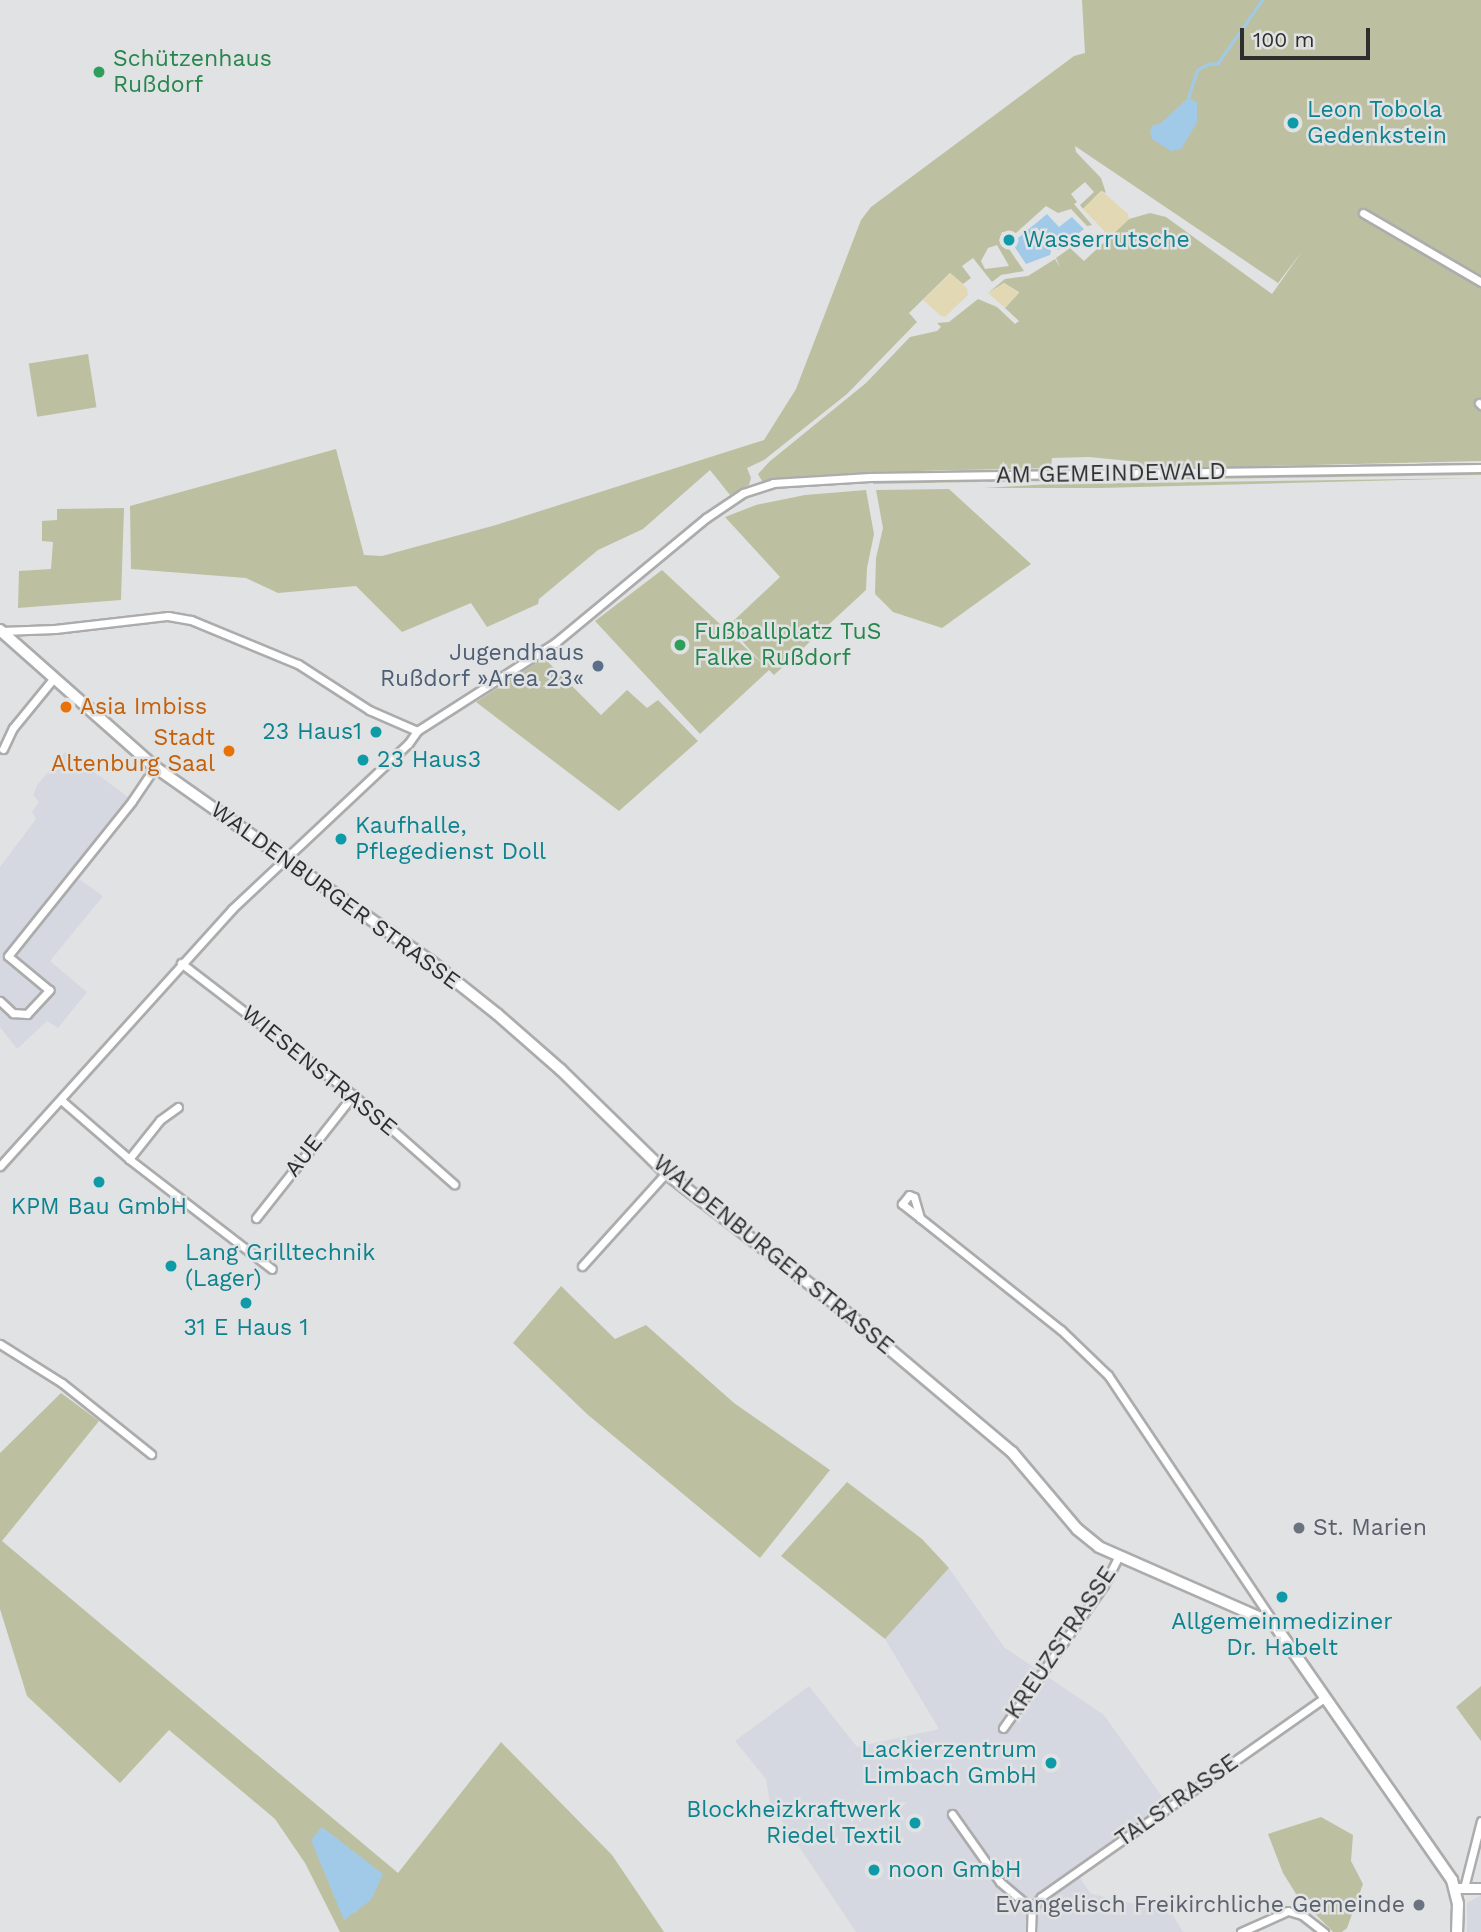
<!DOCTYPE html>
<meta charset="utf-8">
<style>
body{margin:0}
#map{position:relative;width:1481px;height:1932px;overflow:hidden;background:#e1e2e3;font-family:"Work Sans",sans-serif}
div>[style]{position:absolute}
.built>*{inset:0;background:#d5d8e1}
.green>*{inset:0;background:#bcc0a1;transform-origin:0 0}
.sand>*{inset:0;background:#e2d9b4}
.water>*{inset:0;background:#a1cae9}
.stream>*{height:2.5px;margin:-1.25px;padding:0 1.25px;transform-origin:1.25px;border-radius:1.25px;background:#a1cae9}
.roads{filter:drop-shadow(2px 0 #acacad) drop-shadow(-2px 0 #acacad) drop-shadow(0 2px #acacad) drop-shadow(0 -2px #acacad)}
.minor>*{height:7px;margin:-3.5px;padding:0 3.5px;transform-origin:3.5px;border-radius:3.5px;background:#fff}
.tertiary>*{height:9px;margin:-4.5px;padding:0 4.5px;transform-origin:4.5px;border-radius:4.5px;background:#fff}
.secondary>*{height:10px;margin:-5px;padding:0 5px;transform-origin:5px;border-radius:5px;background:#fff}
.dots>*{width:19px;height:19px;translate:-50% -50%;box-sizing:border-box;border:4px solid #e1e2e3;border-radius:50%}
span{translate:-50% -50%;white-space:nowrap;text-align:center;line-height:1.15;-webkit-text-stroke:5px #e1e2e3;paint-order:stroke}
.leisure-label{font-size:23px;color:#27864d}
.left{translate:0 -50%;text-align:left}
.culture-label{font-size:23px;color:#0d838f}
.right{translate:-100% -50%;text-align:right}
.street-label{font-size:23px;color:#2e2e2e}
.service-label{font-size:23px;color:#4e5e75}
.food-label{font-size:23px;color:#c56008}
.worship-label{font-size:23px;color:#5b616d}
.scale{position:absolute;left:1240px;top:28px;width:130px;height:32px;box-sizing:border-box;border:4px solid #2e2e2e;border-top:0;padding-left:9px;font-size:21px;line-height:24px;white-space:nowrap;color:#2e2e2e;-webkit-text-stroke:5px #e1e2e3;paint-order:stroke}
</style>
<div id="map">
<div class="built">
<div style="clip-path:polygon(66px 751px,136px 803px,79px 879px,103px 896px,50px 961px,87px 992px,58px 1028px,47px 1021px,17px 1049px,0 1027px,0 867px,36px 819px,32px 812px,39px 802px,33px 795px,38px 784px)"></div>
<div style="clip-path:polygon(949px 1568px,1004px 1647px,1104px 1715px,1171px 1809px,1078px 1875px,1091px 1894px,1171px 1912px,1183px 1932px,856px 1932px,770px 1803px,766px 1779px,735px 1741px,809px 1686px,857px 1747px,939px 1729px,885px 1639px)"></div>
<div style="clip-path:polygon(1481px 1895px,1481px 1932px,1467px 1932px,1467px 1903px)"></div>
</div>
<div class="green">
<div style="clip-path:polygon(evenodd,1082px 0,1481px 0,1481px 275px,1371px 214px,1481px 280px,1481px 461px,1140px 469px,1139px 462px,1089px 457px,1052px 458px,1051px 468px,875px 472px,762px 481px,758px 474px,769px 462px,866px 383px,910px 337px,937px 331px,941px 327px,937px 323px,949px 322px,978px 299px,997px 307px,1015px 324px,1019px 321px,1005px 308px,1019px 292px,1004px 283px,988px 293px,1005px 279px,1028px 276px,1055px 259px,1060px 267px,1056px 258px,1070px 248px,1084px 261px,1129px 219px,1150px 213px,1166px 217px,1272px 294px,1303px 250px,1278px 283px,1075px 146px,1076px 152px,1101px 178px,1106px 193px,1101px 191px,1083px 209px,1080px 205px,1094px 192px,1085px 182px,1071px 194px,1077px 202px,1074px 204px,1092px 225px,1087px 226px,1071px 209px,1058px 213px,1046px 206px,1016px 233px,1002px 232px,999px 241px,1005px 243px,1024px 271px,1001px 275px,992px 282px,973px 258px,962px 266px,971px 278px,963px 284px,950px 273px,909px 313px,917px 322px,847px 394px,764px 460px,747px 468px,751px 478px,749px 485px,730px 495px,710px 470px,643px 529px,598px 550px,539px 599px,538px 604px,487px 627px,471px 603px,402px 632px,356px 586px,278px 593px,246px 578px,131px 569px,130px 506px,336px 449px,364px 555px,382px 556px,496px 525px,764px 440px,796px 389px,861px 220px,871px 207px,1074px 56px,1085px 53px,1082px 0,997px 245px,1009px 266px,985px 269px,981px 261px,988px 248px,997px 245px)"></div>
<div style="left:88px;top:354px;width:54px;height:60px;rotate:81deg"></div>
<div style="clip-path:polygon(1481px 470px,1481px 475px,986px 482px,988px 479px,1014px 478px)"></div>
<div style="clip-path:polygon(1481px 478px,1101px 488px,984px 488px,1050px 484px)"></div>
<div style="clip-path:polygon(979px 479px,978px 482px,873px 484px,874px 480px)"></div>
<div style="clip-path:polygon(949px 489px,1031px 564px,942px 628px,893px 612px,875px 594px,876px 558px,883px 528px,876px 490px)"></div>
<div style="clip-path:polygon(866px 490px,874px 534px,867px 568px,866px 590px,774px 675px,769px 670px,700px 734px,595px 621px,662px 570px,764px 665px,728px 626px,780px 577px,725px 517px,756px 505px,805px 495px)"></div>
<div style="clip-path:polygon(124px 508px,121px 600px,18px 608px,19px 571px,51px 569px,53px 542px,42px 541px,42px 521px,57px 520px,57px 509px)"></div>
<div style="clip-path:polygon(544px 658px,601px 715px,627px 690px,647px 708px,658px 700px,698px 741px,619px 811px,476px 702px)"></div>
<div style="clip-path:polygon(561px 1286px,615px 1339px,646px 1325px,734px 1403px,830px 1470px,760px 1558px,587px 1414px,513px 1343px)"></div>
<div style="clip-path:polygon(evenodd,61px 1393px,99px 1421px,2px 1541px,398px 1873px,501px 1742px,612px 1855px,664px 1932px,340px 1932px,305px 1863px,275px 1819px,169px 1730px,120px 1783px,27px 1696px,0 1609px,0 1453px,61px 1393px,325px 1869px,357px 1913px,335px 1898px,325px 1869px)"></div>
<div style="clip-path:polygon(847px 1482px,922px 1539px,949px 1568px,885px 1639px,781px 1556px)"></div>
<div style="clip-path:polygon(1481px 1686px,1481px 1741px,1456px 1707px)"></div>
<div style="clip-path:polygon(1321px 1817px,1353px 1835px,1351px 1861px,1363px 1884px,1347px 1928px,1342px 1932px,1333px 1932px,1296px 1894px,1283px 1873px,1268px 1834px)"></div>
</div>
<div class="sand">
<div style="clip-path:polygon(1102px 191px,1128px 214px,1129px 219px,1110px 237px,1083px 209px)"></div>
<div style="clip-path:polygon(950px 273px,967px 288px,968px 295px,945px 317px,941px 316px,923px 300px)"></div>
<div style="clip-path:polygon(1004px 283px,1019px 293px,1005px 308px,988px 293px)"></div>
</div>
<div class="water">
<div style="clip-path:polygon(1188px 98px,1197px 102px,1197px 122px,1181px 149px,1171px 151px,1152px 139px,1150px 132px,1153px 125px,1160px 124px)"></div>
<div style="clip-path:polygon(1047px 214px,1059px 227px,1072px 217px,1084px 229px,1058px 250px,1036px 227px,1032px 232px,1051px 251px,1050px 255px,1026px 264px,1012px 243px)"></div>
<div style="clip-path:polygon(322px 1827px,383px 1874px,371px 1900px,344px 1920px,311px 1840px)"></div>
</div>
<div class="stream">
<div style="left:1188px;top:98px;width:29px;rotate:-72deg"></div>
<div style="left:1197px;top:70px;width:13px;rotate:-29deg"></div>
<div style="left:1208px;top:64px;width:10px;rotate:-6deg"></div>
<div style="left:1218px;top:63px;width:77px;rotate:-55.1deg"></div>
</div>
<div class="roads">
<div class="minor">
<div style="left:1363px;top:213px;width:137px;rotate:30.3deg"></div>
<div style="left:1479px;top:403px;width:3px;rotate:45deg"></div>
<div style="left:1px;top:631px;width:54px;rotate:-2.1deg"></div>
<div style="left:55px;top:629px;width:114px;rotate:-6.6deg"></div>
<div style="left:168px;top:616px;width:23px;rotate:10deg"></div>
<div style="left:191px;top:620px;width:116px;rotate:22.4deg"></div>
<div style="left:298px;top:664px;width:85px;rotate:32.9deg"></div>
<div style="left:369px;top:710px;width:52px;rotate:23.6deg"></div>
<div style="left:3px;top:749px;width:23px;rotate:-65deg"></div>
<div style="left:13px;top:728px;width:63px;rotate:-50.8deg"></div>
<div style="left:181px;top:963px;width:217px;rotate:37.5deg"></div>
<div style="left:353px;top:1095px;width:135px;rotate:41.4deg"></div>
<div style="left:0;top:1001px;width:18px;rotate:43deg"></div>
<div style="left:13px;top:1013px;width:14px;rotate:4deg"></div>
<div style="left:27px;top:1014px;width:33px;rotate:-47deg"></div>
<div style="left:49px;top:990px;width:53px;rotate:-140.3deg"></div>
<div style="left:8px;top:956px;width:198px;rotate:-51.3deg"></div>
<div style="left:132px;top:801px;width:41px;rotate:-55.9deg"></div>
<div style="left:61px;top:1100px;width:90px;rotate:40.9deg"></div>
<div style="left:129px;top:1159px;width:180px;rotate:37.6deg"></div>
<div style="left:129px;top:1159px;width:50px;rotate:-51.5deg"></div>
<div style="left:160px;top:1120px;width:22px;rotate:-36deg"></div>
<div style="left:0;top:1166px;width:346px;rotate:-47.9deg"></div>
<div style="left:232px;top:909px;width:241px;rotate:-43.2deg"></div>
<div style="left:408px;top:744px;width:16px;rotate:-55deg"></div>
<div style="left:417px;top:731px;width:165px;rotate:-32.6deg"></div>
<div style="left:556px;top:642px;width:195px;rotate:-39.6deg"></div>
<div style="left:706px;top:518px;width:45px;rotate:-34deg"></div>
<div style="left:743px;top:493px;width:32px;rotate:-18deg"></div>
<div style="left:773px;top:483px;width:97px;rotate:-3.5deg"></div>
<div style="left:870px;top:477px;width:611px;rotate:-0.84deg"></div>
<div style="left:256px;top:1218px;width:157px;rotate:-51.7deg"></div>
<div style="left:920px;top:1218px;width:23px;rotate:-142deg"></div>
<div style="left:902px;top:1204px;width:11px;rotate:-52deg"></div>
<div style="left:909px;top:1195px;width:5px;rotate:22deg"></div>
<div style="left:914px;top:1197px;width:22px;rotate:74deg"></div>
<div style="left:920px;top:1218px;width:180px;rotate:38.5deg"></div>
<div style="left:1061px;top:1330px;width:65px;rotate:43.8deg"></div>
<div style="left:1108px;top:1375px;width:298px;rotate:56.2deg"></div>
<div style="left:582px;top:1266px;width:125px;rotate:-47.9deg"></div>
<div style="left:0;top:1344px;width:73px;rotate:32.2deg"></div>
<div style="left:62px;top:1383px;width:114px;rotate:38.6deg"></div>
<div style="left:1003px;top:1728px;width:175px;rotate:-54.8deg"></div>
<div style="left:1104px;top:1585px;width:30px;rotate:-63deg"></div>
<div style="left:952px;top:1814px;width:83px;rotate:54.8deg"></div>
<div style="left:1000px;top:1882px;width:42px;rotate:40.2deg"></div>
<div style="left:1464px;top:1888px;width:69px;rotate:-75.8deg"></div>
<div style="left:1031px;top:1932px;width:23px;rotate:-88deg"></div>
<div style="left:1032px;top:1909px;width:15px;rotate:-53deg"></div>
<div style="left:1041px;top:1897px;width:348px;rotate:-35.1deg"></div>
<div style="left:1241px;top:1932px;width:51px;rotate:-24.1deg"></div>
<div style="left:1288px;top:1911px;width:15px;rotate:16deg"></div>
<div style="left:1302px;top:1915px;width:28px;rotate:38deg"></div>
</div>
<div class="tertiary">
<div style="left:1455px;top:1888px;width:26px"></div>
</div>
<div class="secondary">
<div style="left:0;top:630px;width:207px;rotate:41.5deg"></div>
<div style="left:155px;top:767px;width:335px;rotate:35.2deg"></div>
<div style="left:429px;top:960px;width:87px;rotate:38.5deg"></div>
<div style="left:497px;top:1014px;width:85px;rotate:41.2deg"></div>
<div style="left:561px;top:1070px;width:147px;rotate:44.4deg"></div>
<div style="left:666px;top:1173px;width:222px;rotate:37.7deg"></div>
<div style="left:842px;top:1309px;width:222px;rotate:40.1deg"></div>
<div style="left:1012px;top:1452px;width:101px;rotate:49.8deg"></div>
<div style="left:1077px;top:1529px;width:28px;rotate:39deg"></div>
<div style="left:1099px;top:1547px;width:191px;rotate:23.7deg"></div>
<div style="left:1274px;top:1624px;width:312px;rotate:55.2deg"></div>
<div style="left:1452px;top:1880px;width:25px;rotate:76deg"></div>
<div style="left:1458px;top:1904px;width:28px;rotate:92deg"></div>
</div>
</div>
<div class="dots">
<div style="left:99px;top:72px;background:#2e9e5b"></div>
<div style="left:1293px;top:123px;background:#0f9aa8"></div>
<div style="left:1009px;top:240px;background:#0f9aa8"></div>
<div style="left:680px;top:645px;background:#2e9e5b"></div>
<div style="left:598px;top:666px;background:#5c6f8a"></div>
<div style="left:66px;top:707px;background:#e8710a"></div>
<div style="left:376px;top:732px;background:#0f9aa8"></div>
<div style="left:229px;top:751px;background:#e8710a"></div>
<div style="left:363px;top:760px;background:#0f9aa8"></div>
<div style="left:341px;top:839px;background:#0f9aa8"></div>
<div style="left:99px;top:1182px;background:#0f9aa8"></div>
<div style="left:171px;top:1266px;background:#0f9aa8"></div>
<div style="left:246px;top:1303px;background:#0f9aa8"></div>
<div style="left:1299px;top:1528px;background:#6b7280"></div>
<div style="left:1282px;top:1597px;background:#0f9aa8"></div>
<div style="left:1051px;top:1763px;background:#0f9aa8"></div>
<div style="left:915px;top:1823px;background:#0f9aa8"></div>
<div style="left:874px;top:1870px;background:#0f9aa8"></div>
<div style="left:1419px;top:1905px;background:#6b7280"></div>
</div>
<div class="leisure-label">
<span class="left" style="left:113px;top:72px">Schützenhaus<br>Rußdorf</span>
<span class="left" style="left:694px;top:645px">Fußballplatz TuS<br>Falke Rußdorf</span>
</div>
<div class="culture-label">
<span class="left" style="left:1307px;top:123px">Leon Tobola<br>Gedenkstein</span>
<span class="left" style="left:1023px;top:240px">Wasserrutsche</span>
<span class="right" style="left:362px;top:732px">23 Haus1</span>
<span class="left" style="left:377px;top:760px">23 Haus3</span>
<span class="left" style="left:355px;top:839px">Kaufhalle,<br>Pflegedienst Doll</span>
<span style="left:99px;top:1207px">KPM Bau GmbH</span>
<span class="left" style="left:185px;top:1266px">Lang Grilltechnik<br>(Lager)</span>
<span style="left:246px;top:1328px">31 E Haus 1</span>
<span style="left:1282px;top:1635px">Allgemeinmediziner<br>Dr. Habelt</span>
<span class="right" style="left:1037px;top:1763px">Lackierzentrum<br>Limbach GmbH</span>
<span class="right" style="left:901px;top:1823px">Blockheizkraftwerk<br>Riedel Textil</span>
<span class="left" style="left:888px;top:1870px">noon GmbH</span>
</div>
<div class="street-label">
<span style="left:1111px;top:474px;rotate:-1deg">AM GEMEINDEWALD</span>
<span style="left:335px;top:896px;rotate:36deg">WALDENBURGER STRASSE</span>
<span style="left:319px;top:1071px;rotate:39deg">WIESENSTRASSE</span>
<span style="left:304px;top:1156px;rotate:-52deg">AUE</span>
<span style="left:773px;top:1255px;rotate:39deg">WALDENBURGER STRASSE</span>
<span style="left:1061px;top:1643px;rotate:-56deg">KREUZSTRASSE</span>
<span style="left:1177px;top:1801px;rotate:-35deg">TALSTRASSE</span>
</div>
<div class="service-label">
<span class="right" style="left:584px;top:666px">Jugendhaus<br>Rußdorf »Area 23«</span>
</div>
<div class="food-label">
<span class="left" style="left:80px;top:707px">Asia Imbiss</span>
<span class="right" style="left:215px;top:751px">Stadt<br>Altenburg Saal</span>
</div>
<div class="worship-label">
<span class="left" style="left:1313px;top:1528px">St. Marien</span>
<span class="right" style="left:1405px;top:1905px">Evangelisch Freikirchliche Gemeinde</span>
</div>
<div class="scale">100 m</div>
</div>
